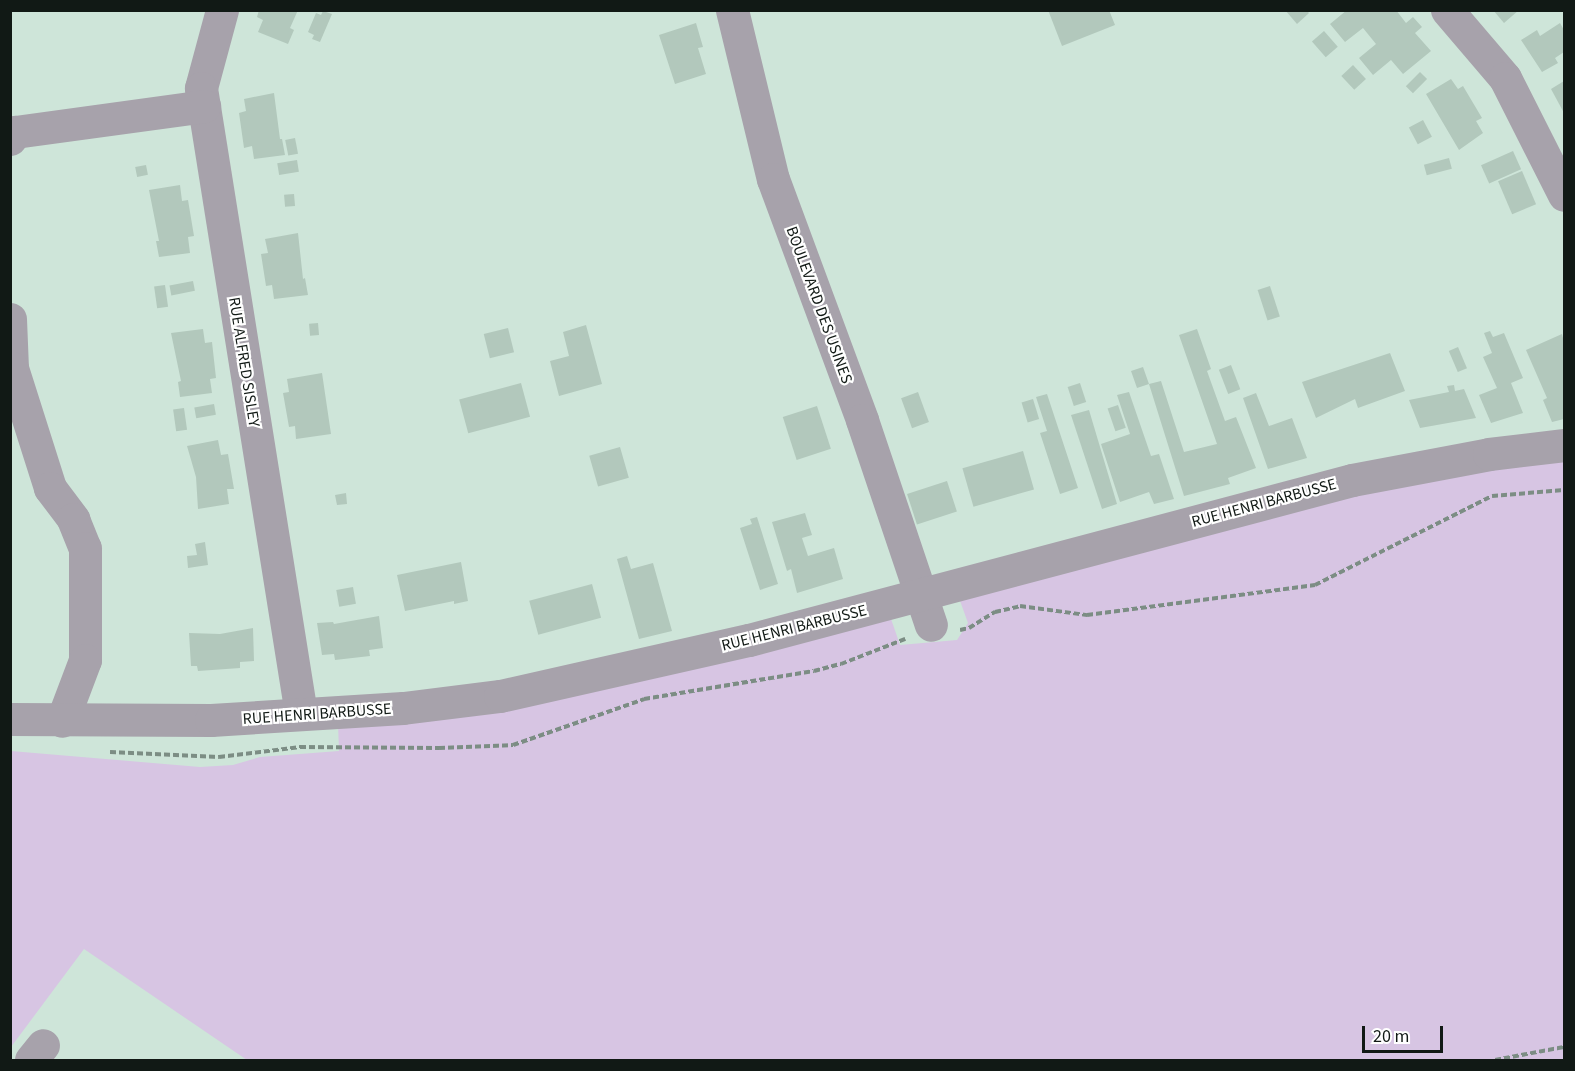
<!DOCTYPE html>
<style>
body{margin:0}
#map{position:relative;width:1575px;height:1071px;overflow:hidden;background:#cee5d9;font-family:"Source Sans 3",sans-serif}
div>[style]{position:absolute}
.green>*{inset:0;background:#d7c5e3}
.building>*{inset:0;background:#b2c8bc;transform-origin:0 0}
.path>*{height:4px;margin-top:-2px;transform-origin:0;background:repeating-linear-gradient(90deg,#7c8d84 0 6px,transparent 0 9px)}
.minor>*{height:33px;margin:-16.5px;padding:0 16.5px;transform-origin:16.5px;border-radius:16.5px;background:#a7a2ab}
span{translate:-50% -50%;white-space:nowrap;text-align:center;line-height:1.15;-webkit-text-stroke:4.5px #fff;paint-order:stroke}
.street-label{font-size:16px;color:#111915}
.frame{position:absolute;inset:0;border:12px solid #111915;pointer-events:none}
.scale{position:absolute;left:1362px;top:1026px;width:81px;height:27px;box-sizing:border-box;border:3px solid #111915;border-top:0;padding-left:8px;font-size:18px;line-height:21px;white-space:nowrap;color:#111915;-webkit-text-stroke:4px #fff;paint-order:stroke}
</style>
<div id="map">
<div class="green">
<div style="clip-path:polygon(1564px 456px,1564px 1060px,247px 1060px,84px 949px,11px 1047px,11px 751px,200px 767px,233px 765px,260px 757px,339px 751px,338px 723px,889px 613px,900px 645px,957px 640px,968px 623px,959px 598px,1330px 498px)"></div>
</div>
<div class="building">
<div style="clip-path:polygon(259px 10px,298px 10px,290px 28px,294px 30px,288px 44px,258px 32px,263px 20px,257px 17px)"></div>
<div style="clip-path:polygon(1048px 10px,1109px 10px,1115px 25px,1062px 46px)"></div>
<div style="clip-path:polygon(1285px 10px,1306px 10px,1309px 13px,1297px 24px)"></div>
<div style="clip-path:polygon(1347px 10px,1396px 10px,1406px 23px,1413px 17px,1422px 27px,1415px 33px,1431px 51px,1403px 74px,1391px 60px,1373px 75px,1359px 58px,1376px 44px,1363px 28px,1345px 42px,1330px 24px)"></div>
<div style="clip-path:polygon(1493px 10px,1519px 10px,1504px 23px)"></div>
<div style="clip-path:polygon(323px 11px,332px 14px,320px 42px,312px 39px,314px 35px,308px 32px,316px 13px,321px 15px)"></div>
<div style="clip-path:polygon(696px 23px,703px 47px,698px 48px,706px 74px,675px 84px,659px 35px)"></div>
<div style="clip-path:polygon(1560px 23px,1564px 30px,1564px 52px,1555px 58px,1558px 63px,1542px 72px,1521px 40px,1537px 30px,1540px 36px)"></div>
<div style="left:1324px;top:31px;width:21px;height:16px;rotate:49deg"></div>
<div style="left:1353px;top:65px;width:19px;height:16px;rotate:47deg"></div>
<div style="left:1420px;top:72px;width:10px;height:20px;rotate:45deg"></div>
<div style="clip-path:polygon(1451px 79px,1458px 89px,1463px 86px,1482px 118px,1476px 121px,1483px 133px,1459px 150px,1426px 94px)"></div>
<div style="clip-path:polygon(1564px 81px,1564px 113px,1551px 89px)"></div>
<div style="clip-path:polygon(274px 93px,280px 139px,282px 139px,285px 155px,254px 159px,252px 146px,244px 148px,239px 113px,246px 111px,244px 99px)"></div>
<div style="left:1423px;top:120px;width:19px;height:16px;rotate:62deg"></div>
<div style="left:295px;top:138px;width:16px;height:10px;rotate:79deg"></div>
<div style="left:1513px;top:151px;width:20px;height:35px;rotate:66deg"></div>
<div style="left:1449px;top:158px;width:11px;height:26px;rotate:75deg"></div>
<div style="left:297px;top:160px;width:12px;height:20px;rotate:81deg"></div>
<div style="left:146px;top:165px;width:10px;height:11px;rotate:79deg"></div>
<div style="left:1522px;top:171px;width:36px;height:26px;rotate:67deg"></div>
<div style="clip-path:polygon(180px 185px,182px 201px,188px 200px,194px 236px,188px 237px,190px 253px,159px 257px,156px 241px,159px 241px,149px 190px)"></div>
<div style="left:294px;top:194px;width:12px;height:10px;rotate:85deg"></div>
<div style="clip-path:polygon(298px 233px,303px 279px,305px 278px,308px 295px,274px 299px,272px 285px,266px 286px,261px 254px,268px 253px,265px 239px)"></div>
<div style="left:193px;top:281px;width:10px;height:24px;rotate:79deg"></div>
<div style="left:165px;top:285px;width:22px;height:11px;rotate:82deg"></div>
<div style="left:1270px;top:286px;width:32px;height:13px;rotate:72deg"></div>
<div style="left:318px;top:323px;width:12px;height:9px;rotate:85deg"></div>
<div style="clip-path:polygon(586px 325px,602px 384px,559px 396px,550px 361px,569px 356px,563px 332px)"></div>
<div style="left:508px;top:328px;width:25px;height:25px;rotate:76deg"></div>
<div style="clip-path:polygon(203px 329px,205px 343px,212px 342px,216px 378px,210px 379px,212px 393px,180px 397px,178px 382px,181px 381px,171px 333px)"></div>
<div style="clip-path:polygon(1197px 329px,1211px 369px,1207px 371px,1225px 421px,1236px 417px,1256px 468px,1228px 478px,1230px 484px,1184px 496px,1149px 384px,1137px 388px,1131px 371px,1143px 367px,1149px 384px,1161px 381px,1184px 452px,1217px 444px,1179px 335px)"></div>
<div style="clip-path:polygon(1490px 331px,1493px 337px,1504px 333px,1523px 378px,1511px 383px,1523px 413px,1491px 423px,1479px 395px,1497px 388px,1483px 357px,1492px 353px,1484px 333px)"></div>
<div style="clip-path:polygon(1562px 334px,1564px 342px,1564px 419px,1552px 422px,1543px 400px,1547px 398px,1526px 350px)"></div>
<div style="left:1458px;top:347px;width:23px;height:10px;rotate:67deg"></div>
<div style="clip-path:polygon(1390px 353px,1405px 391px,1358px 408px,1355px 399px,1316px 418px,1302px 382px)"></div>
<div style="left:1231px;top:365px;width:26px;height:13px;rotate:69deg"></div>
<div style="clip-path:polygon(322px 373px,331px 434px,296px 439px,295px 426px,289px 427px,283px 393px,289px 392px,287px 379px)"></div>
<div style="left:521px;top:383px;width:35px;height:64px;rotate:75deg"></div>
<div style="left:1080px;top:383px;width:20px;height:13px;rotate:72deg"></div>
<div style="clip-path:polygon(1454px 385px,1455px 391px,1464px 389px,1476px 418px,1420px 428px,1409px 400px,1449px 392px,1447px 386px)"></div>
<div style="left:918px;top:392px;width:32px;height:18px;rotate:70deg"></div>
<div style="clip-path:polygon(1129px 392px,1151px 456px,1159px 454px,1174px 499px,1154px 504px,1149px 492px,1120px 502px,1101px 444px,1130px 434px,1117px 395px)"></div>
<div style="clip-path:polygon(1256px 393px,1269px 426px,1292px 418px,1307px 458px,1268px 469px,1243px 398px)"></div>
<div style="clip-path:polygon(1047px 394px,1078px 488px,1060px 494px,1040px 433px,1047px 431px,1036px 397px)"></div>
<div style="left:1033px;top:399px;width:21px;height:12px;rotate:73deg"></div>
<div style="left:214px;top:404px;width:11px;height:20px;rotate:80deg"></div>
<div style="left:1118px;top:405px;width:24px;height:11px;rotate:71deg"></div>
<div style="left:817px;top:406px;width:45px;height:36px;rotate:72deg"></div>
<div style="left:184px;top:408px;width:22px;height:11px;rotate:82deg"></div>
<div style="clip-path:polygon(1089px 410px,1117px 504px,1102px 509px,1071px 415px)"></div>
<div style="clip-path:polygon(218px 440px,221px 455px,228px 454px,234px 489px,227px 489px,229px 504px,198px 509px,196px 477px,187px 446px)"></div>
<div style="left:620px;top:447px;width:32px;height:32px;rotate:74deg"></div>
<div style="left:1023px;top:451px;width:40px;height:63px;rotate:74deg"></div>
<div style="left:947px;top:481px;width:32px;height:42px;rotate:72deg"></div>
<div style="clip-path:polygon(346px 493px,347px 504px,337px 505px,335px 495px)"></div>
<div style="clip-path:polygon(805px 513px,812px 535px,802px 538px,808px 556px,834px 548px,843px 579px,797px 593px,791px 569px,787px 571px,772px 522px)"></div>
<div style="clip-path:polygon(757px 517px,778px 584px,760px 590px,740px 528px,752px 524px,750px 519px)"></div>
<div style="clip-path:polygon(205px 542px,208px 565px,188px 568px,187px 556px,197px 555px,195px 544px)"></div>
<div style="clip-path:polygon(627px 556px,631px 569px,653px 563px,672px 631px,639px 639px,617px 559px)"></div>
<div style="clip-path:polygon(461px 562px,468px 601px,454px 604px,454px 601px,405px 611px,397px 575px)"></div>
<div style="left:592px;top:584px;width:35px;height:65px;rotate:75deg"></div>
<div style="left:353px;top:587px;width:17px;height:17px;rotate:80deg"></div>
<div style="clip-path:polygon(379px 616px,383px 648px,369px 650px,370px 656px,335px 660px,334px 654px,322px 655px,317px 623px,333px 622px,334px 624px)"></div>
<div style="clip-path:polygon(253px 628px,254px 661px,240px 662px,240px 668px,198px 671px,197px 666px,191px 666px,189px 633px,220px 634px)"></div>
</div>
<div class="path">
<div style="left:960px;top:630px;width:9px;rotate:-13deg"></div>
<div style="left:969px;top:628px;width:31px;rotate:-32deg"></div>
<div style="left:995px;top:612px;width:26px;rotate:-13deg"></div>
<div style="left:1020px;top:606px;width:68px;rotate:7.7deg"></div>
<div style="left:1087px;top:615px;width:230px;rotate:-7.5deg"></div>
<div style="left:1315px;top:585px;width:198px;rotate:-26.7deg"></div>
<div style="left:1492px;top:496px;width:72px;rotate:-4.8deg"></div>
<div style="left:110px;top:752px;width:109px;rotate:2.6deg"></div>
<div style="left:219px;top:757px;width:82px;rotate:-7deg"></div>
<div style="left:300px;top:747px;width:139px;rotate:0.4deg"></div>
<div style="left:439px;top:748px;width:74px;rotate:-2.3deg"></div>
<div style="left:513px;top:745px;width:139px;rotate:-19.3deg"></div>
<div style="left:644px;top:699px;width:172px;rotate:-9.4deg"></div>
<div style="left:814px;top:671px;width:28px;rotate:-15deg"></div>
<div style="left:841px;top:664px;width:69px;rotate:-21.3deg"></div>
<div style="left:1495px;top:1060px;width:70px;rotate:-10.7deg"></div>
</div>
<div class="minor">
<div style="left:222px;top:10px;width:81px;rotate:105.1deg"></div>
<div style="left:201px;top:88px;width:634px;rotate:80.92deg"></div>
<div style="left:732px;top:10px;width:174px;rotate:76.4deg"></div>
<div style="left:773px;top:179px;width:257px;rotate:69.7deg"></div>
<div style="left:862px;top:420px;width:216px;rotate:71.4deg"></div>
<div style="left:1447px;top:10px;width:89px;rotate:49.5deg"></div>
<div style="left:1505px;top:78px;width:131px;rotate:63.2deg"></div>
<div style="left:10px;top:139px;width:9px;rotate:-54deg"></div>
<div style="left:15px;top:132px;width:191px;rotate:-7.8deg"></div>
<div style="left:10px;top:319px;width:49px;rotate:87.7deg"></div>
<div style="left:12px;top:368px;width:126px;rotate:72.4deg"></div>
<div style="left:50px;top:488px;width:39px;rotate:53deg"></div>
<div style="left:73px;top:519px;width:31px;rotate:68deg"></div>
<div style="left:85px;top:548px;width:112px;rotate:90deg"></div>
<div style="left:85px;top:660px;width:65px;rotate:110.7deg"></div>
<div style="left:10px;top:719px;width:201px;rotate:0.3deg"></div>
<div style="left:211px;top:720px;width:192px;rotate:-3.6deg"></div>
<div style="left:403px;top:708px;width:98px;rotate:-7.1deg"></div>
<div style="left:500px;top:696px;width:255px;rotate:-12.7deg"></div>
<div style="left:749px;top:640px;width:624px;rotate:-14.86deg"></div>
<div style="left:1352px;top:480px;width:139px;rotate:-10.7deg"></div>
<div style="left:1489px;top:454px;width:76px;rotate:-6.8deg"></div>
<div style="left:31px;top:1060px;width:19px;rotate:-51deg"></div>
</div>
<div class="street-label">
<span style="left:819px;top:305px;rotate:70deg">BOULEVARD DES USINES</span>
<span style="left:244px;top:362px;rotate:81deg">RUE ALFRED SISLEY</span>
<span style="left:1264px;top:503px;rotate:-15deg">RUE HENRI BARBUSSE</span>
<span style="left:794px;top:628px;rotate:-14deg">RUE HENRI BARBUSSE</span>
<span style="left:317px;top:714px;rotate:-4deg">RUE HENRI BARBUSSE</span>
</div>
<div class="frame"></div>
<div class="scale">20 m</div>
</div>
